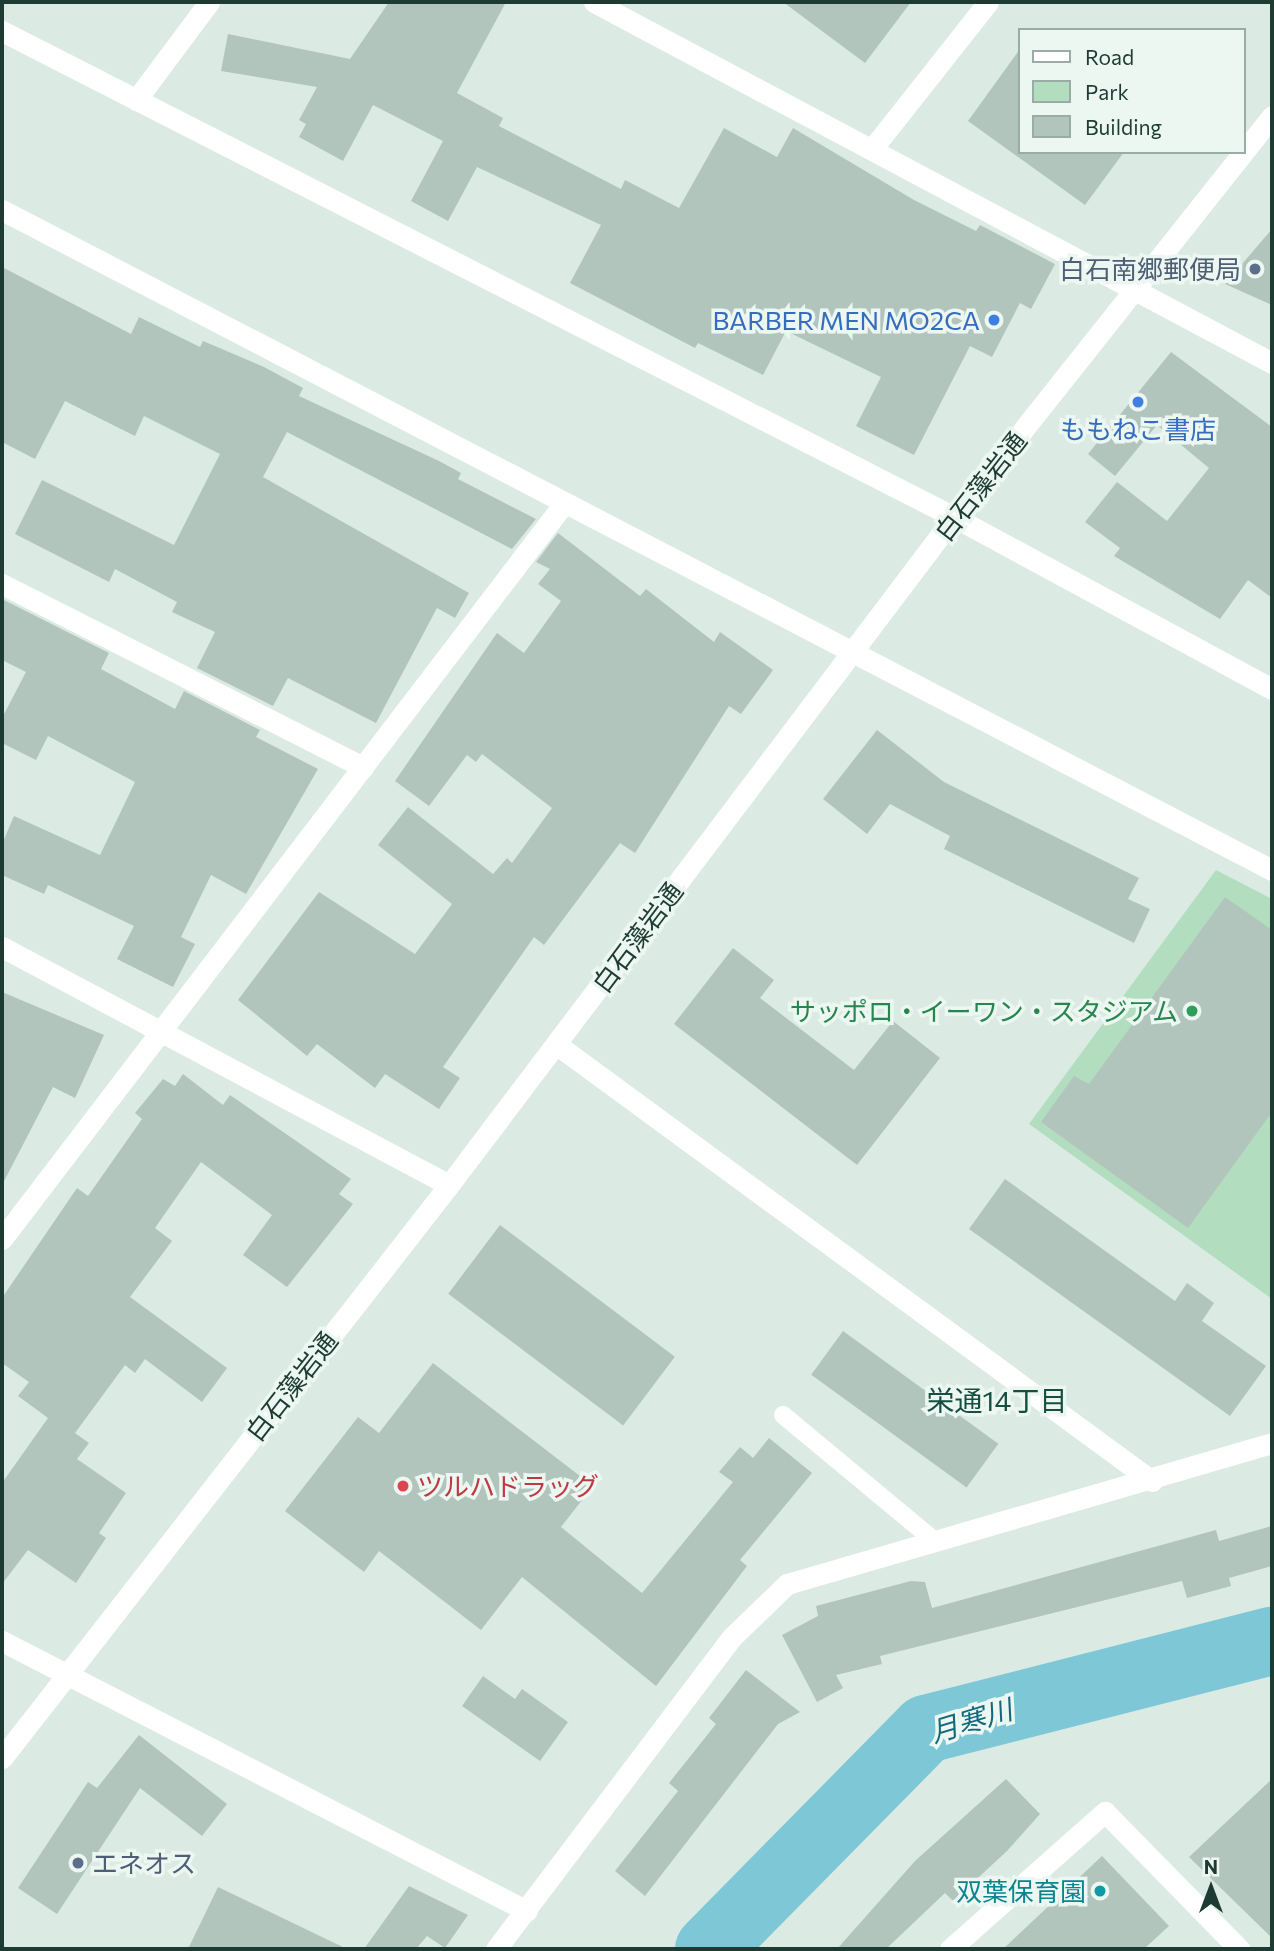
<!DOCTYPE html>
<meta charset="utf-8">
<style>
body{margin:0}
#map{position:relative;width:1274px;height:1951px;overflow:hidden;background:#dceae4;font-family:Commissioner,"Noto Sans JP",sans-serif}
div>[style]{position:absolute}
.green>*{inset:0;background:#b2debf}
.river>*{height:68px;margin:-34px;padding:0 34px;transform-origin:34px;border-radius:34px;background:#7dc7d6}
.building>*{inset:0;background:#b1c5bd;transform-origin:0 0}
.service>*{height:18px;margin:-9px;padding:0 9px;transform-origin:9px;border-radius:9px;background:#fff}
.minor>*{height:21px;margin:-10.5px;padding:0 10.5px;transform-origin:10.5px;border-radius:10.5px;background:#fff}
.secondary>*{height:21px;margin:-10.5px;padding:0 10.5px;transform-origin:10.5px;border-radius:10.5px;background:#fff}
.dots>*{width:19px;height:19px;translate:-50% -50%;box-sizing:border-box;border:4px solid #edf7f2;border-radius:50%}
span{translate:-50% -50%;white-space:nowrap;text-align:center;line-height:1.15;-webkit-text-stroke:7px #edf7f2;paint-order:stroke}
.service-label{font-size:26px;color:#4e5e75}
.right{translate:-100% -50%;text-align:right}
.left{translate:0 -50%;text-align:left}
.shop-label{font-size:26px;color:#366cbe}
.street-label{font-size:26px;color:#1d3b33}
.leisure-label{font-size:26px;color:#27864d}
.health-label{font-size:26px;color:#be3a42}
.culture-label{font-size:26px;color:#0d838f}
.neighbourhood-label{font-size:28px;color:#174e42}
.water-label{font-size:28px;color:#12697c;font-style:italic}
.frame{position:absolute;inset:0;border:4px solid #1d3b33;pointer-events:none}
.legend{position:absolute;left:1018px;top:28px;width:228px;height:126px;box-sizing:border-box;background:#edf7f2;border:2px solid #9aaca6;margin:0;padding:9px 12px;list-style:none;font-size:21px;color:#1d3b33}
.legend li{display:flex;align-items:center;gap:14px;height:35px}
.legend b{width:35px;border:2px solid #9aaca6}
.north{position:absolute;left:1176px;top:1853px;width:70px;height:70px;-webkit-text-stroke:5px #edf7f2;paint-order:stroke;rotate:0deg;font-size:19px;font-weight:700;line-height:28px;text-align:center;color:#1d3b33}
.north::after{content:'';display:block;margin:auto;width:24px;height:32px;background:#1d3b33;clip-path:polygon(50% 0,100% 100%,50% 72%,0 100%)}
</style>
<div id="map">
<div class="green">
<div style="clip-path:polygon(1216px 870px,1272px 899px,1272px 1299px,1029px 1124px)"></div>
</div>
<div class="river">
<div style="left:709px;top:1949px;width:309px;rotate:-45.4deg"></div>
<div style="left:926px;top:1729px;width:357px;rotate:-14.3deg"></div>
</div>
<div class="building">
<div style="clip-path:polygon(389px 2px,506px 2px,457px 93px,503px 118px,499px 126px,621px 189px,625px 180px,679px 208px,724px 128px,777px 157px,793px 128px,914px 200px,976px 231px,980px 225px,1055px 264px,1031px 309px,1020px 303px,992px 357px,970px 346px,914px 455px,856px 426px,881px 377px,786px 331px,763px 375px,698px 343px,695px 348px,570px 283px,601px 225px,477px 167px,448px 221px,411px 201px,443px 141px,373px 105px,343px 161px,299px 137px,306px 124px,299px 120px,317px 87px,221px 71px,228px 34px,350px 59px)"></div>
<div style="clip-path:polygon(783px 2px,911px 2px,865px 63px)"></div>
<div style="clip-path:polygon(1020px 49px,1020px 152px,1124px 152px,1085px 205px,968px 121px)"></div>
<div style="clip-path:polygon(1272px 229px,1272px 305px,1225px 284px)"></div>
<div style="clip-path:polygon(2px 267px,131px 334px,139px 317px,200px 347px,203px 341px,264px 367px,303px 388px,299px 396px,439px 461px,461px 473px,458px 479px,536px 519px,512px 549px,287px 432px,263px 477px,469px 593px,455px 618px,437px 608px,376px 723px,288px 678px,273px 706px,197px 668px,215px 632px,172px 612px,177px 602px,115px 569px,109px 582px,15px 534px,42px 480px,174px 545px,220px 454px,144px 416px,135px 436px,65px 401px,35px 459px,2px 442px)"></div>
<div style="clip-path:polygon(1171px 352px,1272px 427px,1272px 598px,1248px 580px,1220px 619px,1114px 556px,1120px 548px,1085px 522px,1117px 482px,1167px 521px,1209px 468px,1157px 425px,1115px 476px,1088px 454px)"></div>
<div style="clip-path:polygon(558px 533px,640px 596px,646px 589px,714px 642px,720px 632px,773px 670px,741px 714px,729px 706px,635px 853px,620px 843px,544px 945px,534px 937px,443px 1067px,460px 1078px,439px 1109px,385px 1074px,375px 1088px,317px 1044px,307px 1056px,238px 1000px,319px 892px,415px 954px,452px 904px,378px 845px,408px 807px,493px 874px,507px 858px,512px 863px,552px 808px,482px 754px,476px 762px,467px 755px,429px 806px,395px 781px,497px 633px,524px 653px,561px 601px,538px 584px,550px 569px,536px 562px)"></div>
<div style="clip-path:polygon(2px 599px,109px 653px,101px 669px,175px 709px,184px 691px,260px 730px,256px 737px,318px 769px,246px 894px,211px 875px,181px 937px,195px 944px,173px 987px,117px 959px,134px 926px,48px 885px,44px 894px,2px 875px,2px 844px,14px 816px,100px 855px,135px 782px,48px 736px,36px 760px,2px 743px,2px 718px,26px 672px,2px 660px)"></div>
<div style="clip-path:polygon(877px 730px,944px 782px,1139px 878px,1128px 899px,1150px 909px,1134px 943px,944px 849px,950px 836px,890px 804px,867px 834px,823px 799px)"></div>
<div style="clip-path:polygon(1225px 897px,1272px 930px,1272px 1112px,1188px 1228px,1041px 1122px,1074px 1076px,1089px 1084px)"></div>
<div style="clip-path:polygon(733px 948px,774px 980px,760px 998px,854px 1070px,893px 1021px,940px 1058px,857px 1165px,674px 1024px)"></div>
<div style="clip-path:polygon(2px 992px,104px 1035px,75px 1098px,53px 1087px,2px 1185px)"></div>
<div style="clip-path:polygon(183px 1074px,223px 1105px,230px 1095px,351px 1179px,339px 1194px,353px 1204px,287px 1287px,243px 1255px,272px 1215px,201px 1162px,155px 1228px,172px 1241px,130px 1297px,227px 1368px,202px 1402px,145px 1359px,135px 1373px,125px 1365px,75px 1433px,89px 1443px,77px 1459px,126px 1493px,99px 1533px,106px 1538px,76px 1583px,28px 1550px,2px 1584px,2px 1483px,48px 1418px,18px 1396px,29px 1382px,2px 1363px,2px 1298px,77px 1188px,88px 1196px,142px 1119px,135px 1113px,163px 1079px,175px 1086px)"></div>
<div style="clip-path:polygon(1005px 1179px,1175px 1301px,1187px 1283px,1214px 1303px,1202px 1321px,1266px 1366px,1230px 1416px,969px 1229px)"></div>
<div style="left:500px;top:1225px;width:219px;height:86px;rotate:37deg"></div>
<div style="left:843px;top:1331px;width:192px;height:54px;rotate:36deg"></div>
<div style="clip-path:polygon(433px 1363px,593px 1486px,561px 1527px,642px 1593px,733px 1482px,719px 1472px,740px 1447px,753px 1458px,769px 1438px,812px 1473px,740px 1560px,747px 1566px,656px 1686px,522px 1577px,481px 1630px,379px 1551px,364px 1572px,285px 1511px,358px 1417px,379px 1433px)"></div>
<div style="clip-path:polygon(1272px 1526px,1272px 1566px,1229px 1578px,1231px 1586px,1187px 1598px,1182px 1581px,880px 1656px,882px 1664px,836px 1675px,843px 1688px,817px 1702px,782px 1635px,818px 1616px,816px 1606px,911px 1581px,925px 1582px,932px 1608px,1216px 1530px,1219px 1541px)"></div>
<div style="clip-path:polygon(746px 1670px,800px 1712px,778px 1724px,645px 1896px,615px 1871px,678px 1791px,669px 1783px,716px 1724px,709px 1718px)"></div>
<div style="clip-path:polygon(483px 1676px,515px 1699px,522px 1689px,568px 1722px,540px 1761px,462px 1706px)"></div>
<div style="clip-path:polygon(139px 1735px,227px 1804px,202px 1836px,140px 1788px,57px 1914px,18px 1888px,88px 1782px,97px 1788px)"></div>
<div style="clip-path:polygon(1006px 1779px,1040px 1814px,1007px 1851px,953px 1901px,945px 1893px,886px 1949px,837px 1949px,915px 1861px)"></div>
<div style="clip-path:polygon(1272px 1779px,1272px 1938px,1189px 1857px)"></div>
<div style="clip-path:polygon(1102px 1856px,1169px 1926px,1144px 1949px,1003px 1949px)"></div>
<div style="clip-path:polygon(409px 1886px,468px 1915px,445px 1948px,427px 1936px,416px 1949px,364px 1949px)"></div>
<div style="clip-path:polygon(218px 1887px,347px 1949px,188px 1949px)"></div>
</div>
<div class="service">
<div style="left:783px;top:1415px;width:199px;rotate:39.7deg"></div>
</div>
<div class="minor">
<div style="left:594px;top:2px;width:768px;rotate:28.03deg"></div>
<div style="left:2px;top:31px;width:1069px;rotate:27.04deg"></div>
<div style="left:954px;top:517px;width:362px;rotate:28.4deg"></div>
<div style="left:136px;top:100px;width:122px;rotate:-53.3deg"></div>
<div style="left:872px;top:149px;width:187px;rotate:-51.7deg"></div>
<div style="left:2px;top:210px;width:1431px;rotate:27.46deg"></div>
<div style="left:2px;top:584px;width:405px;rotate:26.9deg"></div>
<div style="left:2px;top:947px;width:506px;rotate:28.03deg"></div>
<div style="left:556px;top:1044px;width:739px;rotate:36.25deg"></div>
<div style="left:2px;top:1239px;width:922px;rotate:-52.62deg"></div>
<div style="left:2px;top:1641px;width:590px;rotate:27.22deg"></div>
<div style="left:496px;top:1949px;width:390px;rotate:-52.9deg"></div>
<div style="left:731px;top:1638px;width:78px;rotate:-44deg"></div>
<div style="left:787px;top:1584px;width:505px;rotate:-16.21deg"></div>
<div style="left:950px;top:1949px;width:207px;rotate:-41.5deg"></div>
<div style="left:1105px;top:1812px;width:192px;rotate:45.6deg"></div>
</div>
<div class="secondary">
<div style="left:2px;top:1758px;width:727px;rotate:-52.04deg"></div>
<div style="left:449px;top:1185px;width:837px;rotate:-52.91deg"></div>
<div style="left:954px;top:517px;width:512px;rotate:-51.58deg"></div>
</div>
<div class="dots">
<div style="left:1255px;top:269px;background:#5c6f8a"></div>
<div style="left:994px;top:320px;background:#3f7fe0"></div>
<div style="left:1138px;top:402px;background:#3f7fe0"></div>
<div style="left:1192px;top:1011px;background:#2e9e5b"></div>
<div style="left:403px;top:1486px;background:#e0444e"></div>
<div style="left:78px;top:1863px;background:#5c6f8a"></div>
<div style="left:1100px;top:1891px;background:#0f9aa8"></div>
</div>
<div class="service-label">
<span class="right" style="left:1241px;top:269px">白石南郷郵便局</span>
<span class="left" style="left:92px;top:1863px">エネオス</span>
</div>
<div class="shop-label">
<span class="right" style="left:980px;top:320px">BARBER MEN MO2CA</span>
<span style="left:1138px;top:429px">ももねこ書店</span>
</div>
<div class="street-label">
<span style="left:980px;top:486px;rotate:-52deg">白石藻岩通</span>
<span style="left:637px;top:937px;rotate:-53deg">白石藻岩通</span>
<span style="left:291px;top:1386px;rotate:-52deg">白石藻岩通</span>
</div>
<div class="leisure-label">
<span class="right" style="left:1178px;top:1011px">サッポロ・イーワン・スタジアム</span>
</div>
<div class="health-label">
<span class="left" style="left:417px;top:1486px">ツルハドラッグ</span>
</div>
<div class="culture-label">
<span class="right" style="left:1086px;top:1891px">双葉保育園</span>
</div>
<div class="neighbourhood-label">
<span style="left:997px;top:1400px">栄通14丁目</span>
</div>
<div class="water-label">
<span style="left:971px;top:1720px;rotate:-17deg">月寒川</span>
</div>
<div class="frame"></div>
<ul class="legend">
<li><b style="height:9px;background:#fff"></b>Road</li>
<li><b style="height:19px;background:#b2debf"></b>Park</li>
<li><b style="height:19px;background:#b1c5bd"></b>Building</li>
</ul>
<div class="north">N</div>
</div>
